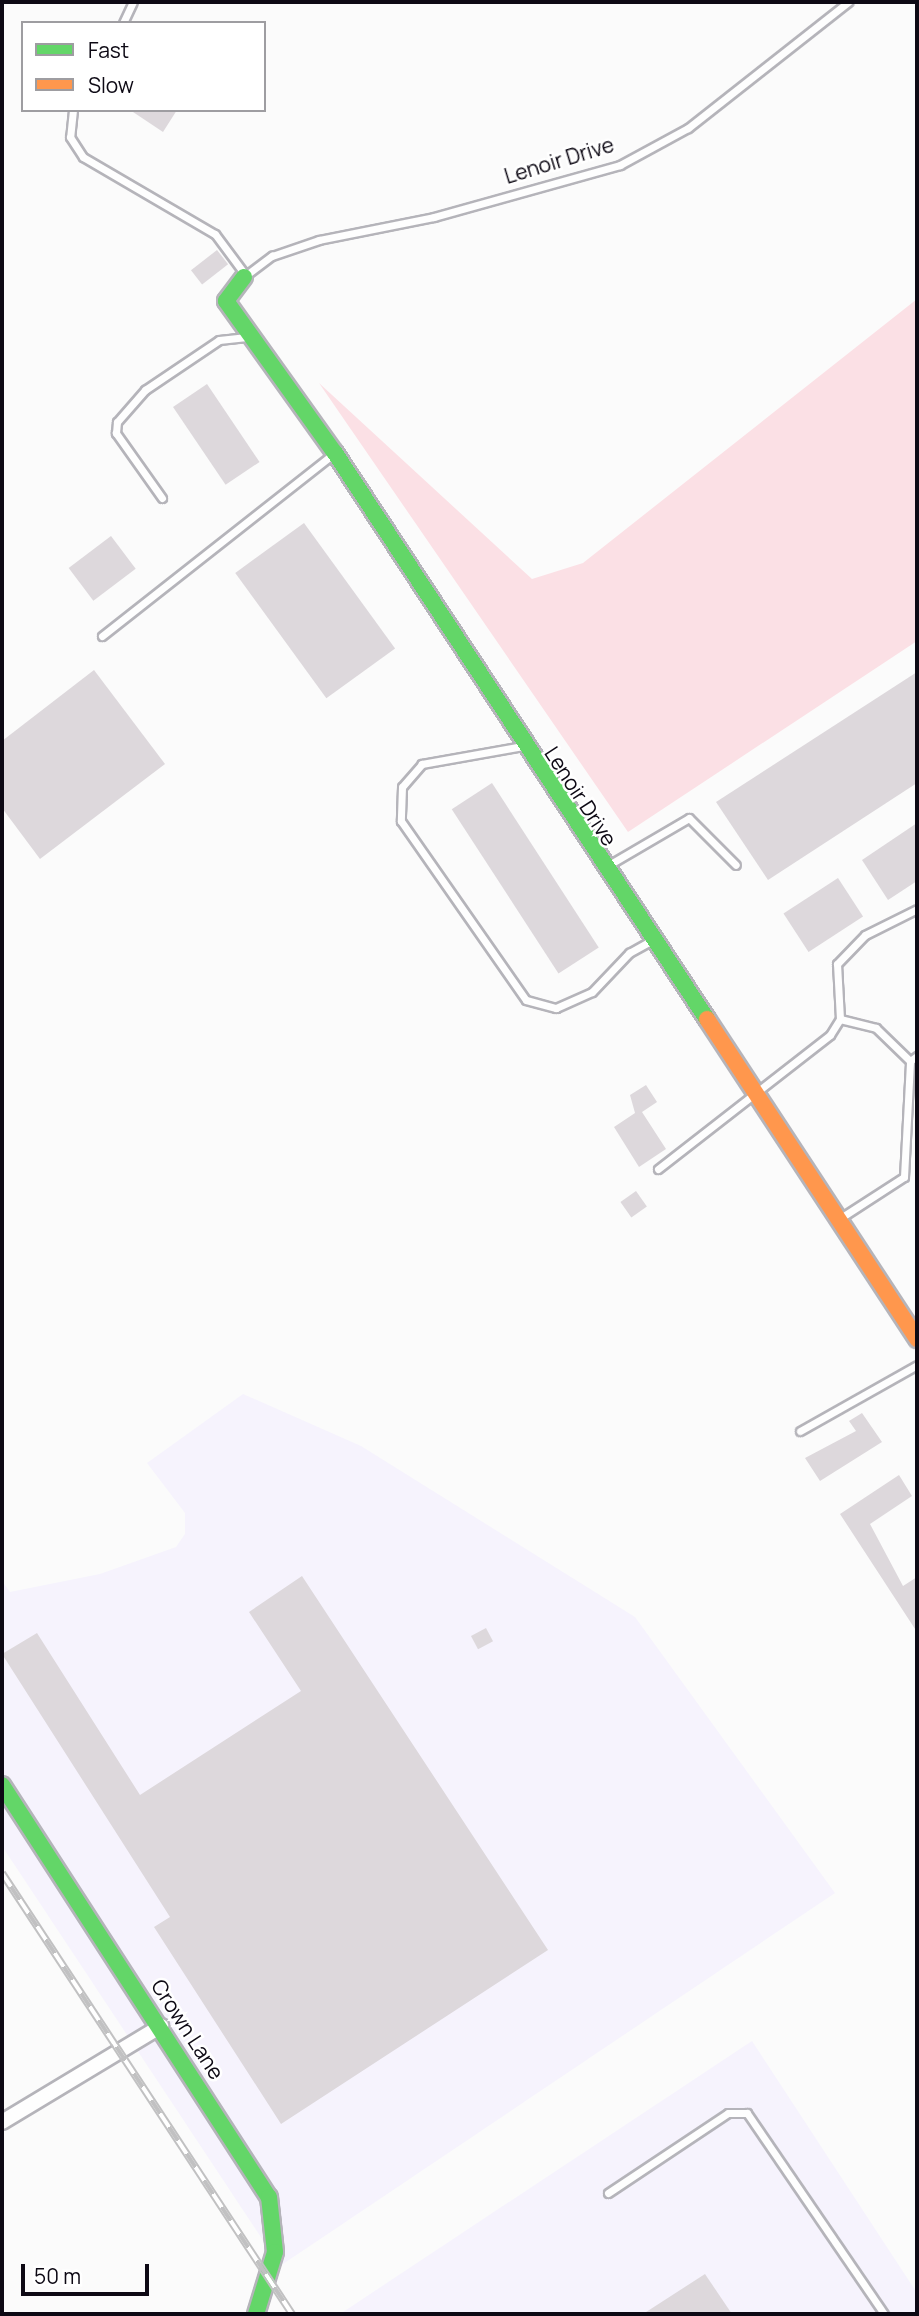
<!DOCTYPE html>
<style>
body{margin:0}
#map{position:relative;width:919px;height:2316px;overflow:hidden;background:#fbfbfb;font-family:Manrope,sans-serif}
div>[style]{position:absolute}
.built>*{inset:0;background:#f6f3fd}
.green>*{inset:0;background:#fbe0e5}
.building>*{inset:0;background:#ddd8dc;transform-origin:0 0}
.roads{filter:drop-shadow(2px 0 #b5b4ba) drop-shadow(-2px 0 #b5b4ba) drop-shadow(0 2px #b5b4ba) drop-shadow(0 -2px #b5b4ba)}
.lane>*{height:7px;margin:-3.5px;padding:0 3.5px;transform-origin:3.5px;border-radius:3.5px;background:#fefefe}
.street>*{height:14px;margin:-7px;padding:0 7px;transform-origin:7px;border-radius:7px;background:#fefefe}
.fast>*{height:16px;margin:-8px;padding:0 8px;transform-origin:8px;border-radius:8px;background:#63d668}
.slow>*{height:16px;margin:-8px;padding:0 8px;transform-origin:8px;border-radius:8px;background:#ff974d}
.rail>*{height:8px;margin-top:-4px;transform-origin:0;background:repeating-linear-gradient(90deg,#fff 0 16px,#c1c1c2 0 32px);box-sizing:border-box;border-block:2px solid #c1c1c2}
span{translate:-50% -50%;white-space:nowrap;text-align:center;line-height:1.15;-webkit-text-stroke:5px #fff;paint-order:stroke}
.street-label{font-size:21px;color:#0d0914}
.frame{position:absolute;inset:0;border:4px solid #0d0914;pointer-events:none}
.legend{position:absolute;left:21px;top:21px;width:245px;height:91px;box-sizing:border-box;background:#fff;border:2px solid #9e9da1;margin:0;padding:9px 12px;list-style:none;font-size:21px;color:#0d0914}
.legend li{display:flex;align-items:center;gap:14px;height:35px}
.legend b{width:35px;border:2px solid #9e9da1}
.scale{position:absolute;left:21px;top:2264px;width:128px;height:32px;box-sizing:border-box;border:4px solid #0d0914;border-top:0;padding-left:9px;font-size:21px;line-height:24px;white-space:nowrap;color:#0d0914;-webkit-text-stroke:5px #fff;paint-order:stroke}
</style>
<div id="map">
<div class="built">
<div style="clip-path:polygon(243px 1394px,361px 1446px,635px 1617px,835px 1893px,280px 2266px,2px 1846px,2px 1581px,10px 1592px,100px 1574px,176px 1547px,185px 1534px,185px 1513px,147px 1463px)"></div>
<div style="clip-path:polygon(752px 2041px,917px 2293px,917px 2314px,340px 2314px)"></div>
</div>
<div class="green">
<div style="clip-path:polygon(917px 299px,917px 641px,628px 832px,319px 383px,532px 579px,583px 563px)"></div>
</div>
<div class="building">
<div style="clip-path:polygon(130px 110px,177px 110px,163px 132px)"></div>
<div style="left:217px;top:250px;width:18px;height:33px;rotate:52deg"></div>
<div style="left:207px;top:384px;width:94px;height:41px;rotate:56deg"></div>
<div style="left:304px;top:523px;width:155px;height:85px;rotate:54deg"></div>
<div style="left:111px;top:536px;width:41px;height:53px;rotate:53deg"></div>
<div style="clip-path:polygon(94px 670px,165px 764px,40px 859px,2px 808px,2px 741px)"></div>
<div style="clip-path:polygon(917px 672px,917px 783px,768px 880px,716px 802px)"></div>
<div style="left:492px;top:783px;width:196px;height:48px;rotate:57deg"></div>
<div style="clip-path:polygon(917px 823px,917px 881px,888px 900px,862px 860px)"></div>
<div style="left:838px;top:878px;width:46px;height:65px;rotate:57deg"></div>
<div style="clip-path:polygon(646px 1085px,657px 1102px,642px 1112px,666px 1149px,639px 1167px,614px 1127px,635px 1113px,630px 1095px)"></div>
<div style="left:636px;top:1191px;width:19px;height:19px;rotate:55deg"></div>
<div style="clip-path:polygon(862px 1413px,882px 1442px,820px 1481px,805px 1458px,856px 1431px,849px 1421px)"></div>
<div style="clip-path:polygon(899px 1475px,912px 1496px,870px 1524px,903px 1586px,917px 1577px,917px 1632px,840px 1514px)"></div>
<div style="clip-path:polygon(302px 1576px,548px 1950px,281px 2124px,154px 1927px,170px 1917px,2px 1654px,37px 1633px,140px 1795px,301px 1691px,249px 1612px)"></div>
<div style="left:486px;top:1628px;width:15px;height:17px;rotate:62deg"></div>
<div style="clip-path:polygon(705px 2274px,732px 2314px,643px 2314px)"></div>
</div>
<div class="roads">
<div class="lane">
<div style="left:123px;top:23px;width:23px;rotate:-65deg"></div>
<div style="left:73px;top:110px;width:27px;rotate:96deg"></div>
<div style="left:70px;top:137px;width:24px;rotate:57deg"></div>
<div style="left:83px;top:157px;width:153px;rotate:30.3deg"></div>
<div style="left:215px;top:234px;width:49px;rotate:53.4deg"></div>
<div style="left:245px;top:276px;width:34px;rotate:-37deg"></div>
<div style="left:272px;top:256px;width:50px;rotate:-18.8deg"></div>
<div style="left:319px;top:240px;width:117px;rotate:-11.3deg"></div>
<div style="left:434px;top:217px;width:193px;rotate:-15.6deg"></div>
<div style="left:620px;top:165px;width:77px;rotate:-28.6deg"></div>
<div style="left:688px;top:128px;width:204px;rotate:-38.2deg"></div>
<div style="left:162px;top:498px;width:80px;rotate:-125.3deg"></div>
<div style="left:116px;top:433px;width:11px;rotate:-85deg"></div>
<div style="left:117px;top:422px;width:43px;rotate:-48.8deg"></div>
<div style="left:145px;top:390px;width:89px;rotate:-34deg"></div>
<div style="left:219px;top:340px;width:28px;rotate:-6deg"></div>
<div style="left:102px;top:636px;width:293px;rotate:-38.2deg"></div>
<div style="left:523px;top:746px;width:103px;rotate:169.9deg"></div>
<div style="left:422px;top:764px;width:30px;rotate:131deg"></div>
<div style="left:402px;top:787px;width:34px;rotate:92deg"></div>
<div style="left:401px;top:821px;width:218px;rotate:55.1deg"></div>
<div style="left:526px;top:1000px;width:31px;rotate:15deg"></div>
<div style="left:556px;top:1008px;width:39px;rotate:-24deg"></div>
<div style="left:592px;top:992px;width:54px;rotate:-46.5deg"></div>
<div style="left:629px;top:953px;width:26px;rotate:-29deg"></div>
<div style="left:607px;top:866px;width:95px;rotate:-30.3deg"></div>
<div style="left:689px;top:818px;width:66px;rotate:45deg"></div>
<div style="left:840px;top:1019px;width:37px;rotate:14deg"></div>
<div style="left:876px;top:1028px;width:47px;rotate:44.1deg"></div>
<div style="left:658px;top:1169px;width:218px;rotate:-37.9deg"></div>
<div style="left:830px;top:1035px;width:19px;rotate:-58deg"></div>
<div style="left:840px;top:1019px;width:55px;rotate:-93.1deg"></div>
<div style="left:837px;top:964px;width:40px;rotate:-46deg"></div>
<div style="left:865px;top:935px;width:58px;rotate:-26.6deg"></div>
<div style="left:839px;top:1219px;width:77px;rotate:-32.9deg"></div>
<div style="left:904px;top:1177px;width:116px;rotate:-87deg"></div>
<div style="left:910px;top:1061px;width:9px;rotate:-36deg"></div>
<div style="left:800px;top:1431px;width:134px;rotate:-29.4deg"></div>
<div style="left:608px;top:2193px;width:144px;rotate:-33.7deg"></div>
<div style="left:728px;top:2113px;width:19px"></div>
<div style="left:747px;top:2113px;width:243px;rotate:55.7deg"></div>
</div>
<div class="street">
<div style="left:2px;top:2122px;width:186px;rotate:-31.1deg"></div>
</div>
<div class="fast">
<div style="left:244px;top:277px;width:30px;rotate:127deg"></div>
<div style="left:226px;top:301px;width:187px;rotate:54.4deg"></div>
<div style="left:335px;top:453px;width:677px;rotate:56.69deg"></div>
<div style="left:2px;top:1785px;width:491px;rotate:57.1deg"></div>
<div style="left:269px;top:2197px;width:55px;rotate:83.8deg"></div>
<div style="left:275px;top:2252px;width:65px;rotate:107deg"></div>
</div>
<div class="slow">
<div style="left:707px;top:1019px;width:383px;rotate:56.7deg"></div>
</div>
</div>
<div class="rail">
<div style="left:2px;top:1873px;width:528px;rotate:56.67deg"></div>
</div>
<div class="street-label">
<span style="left:559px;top:160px;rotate:-17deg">Lenoir Drive</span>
<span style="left:581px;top:796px;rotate:57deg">Lenoir Drive</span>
<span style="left:188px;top:2029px;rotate:57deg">Crown Lane</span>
</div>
<div class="frame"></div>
<ul class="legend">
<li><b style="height:9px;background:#63d668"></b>Fast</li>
<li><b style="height:9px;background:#ff974d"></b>Slow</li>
</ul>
<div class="scale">50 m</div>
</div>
